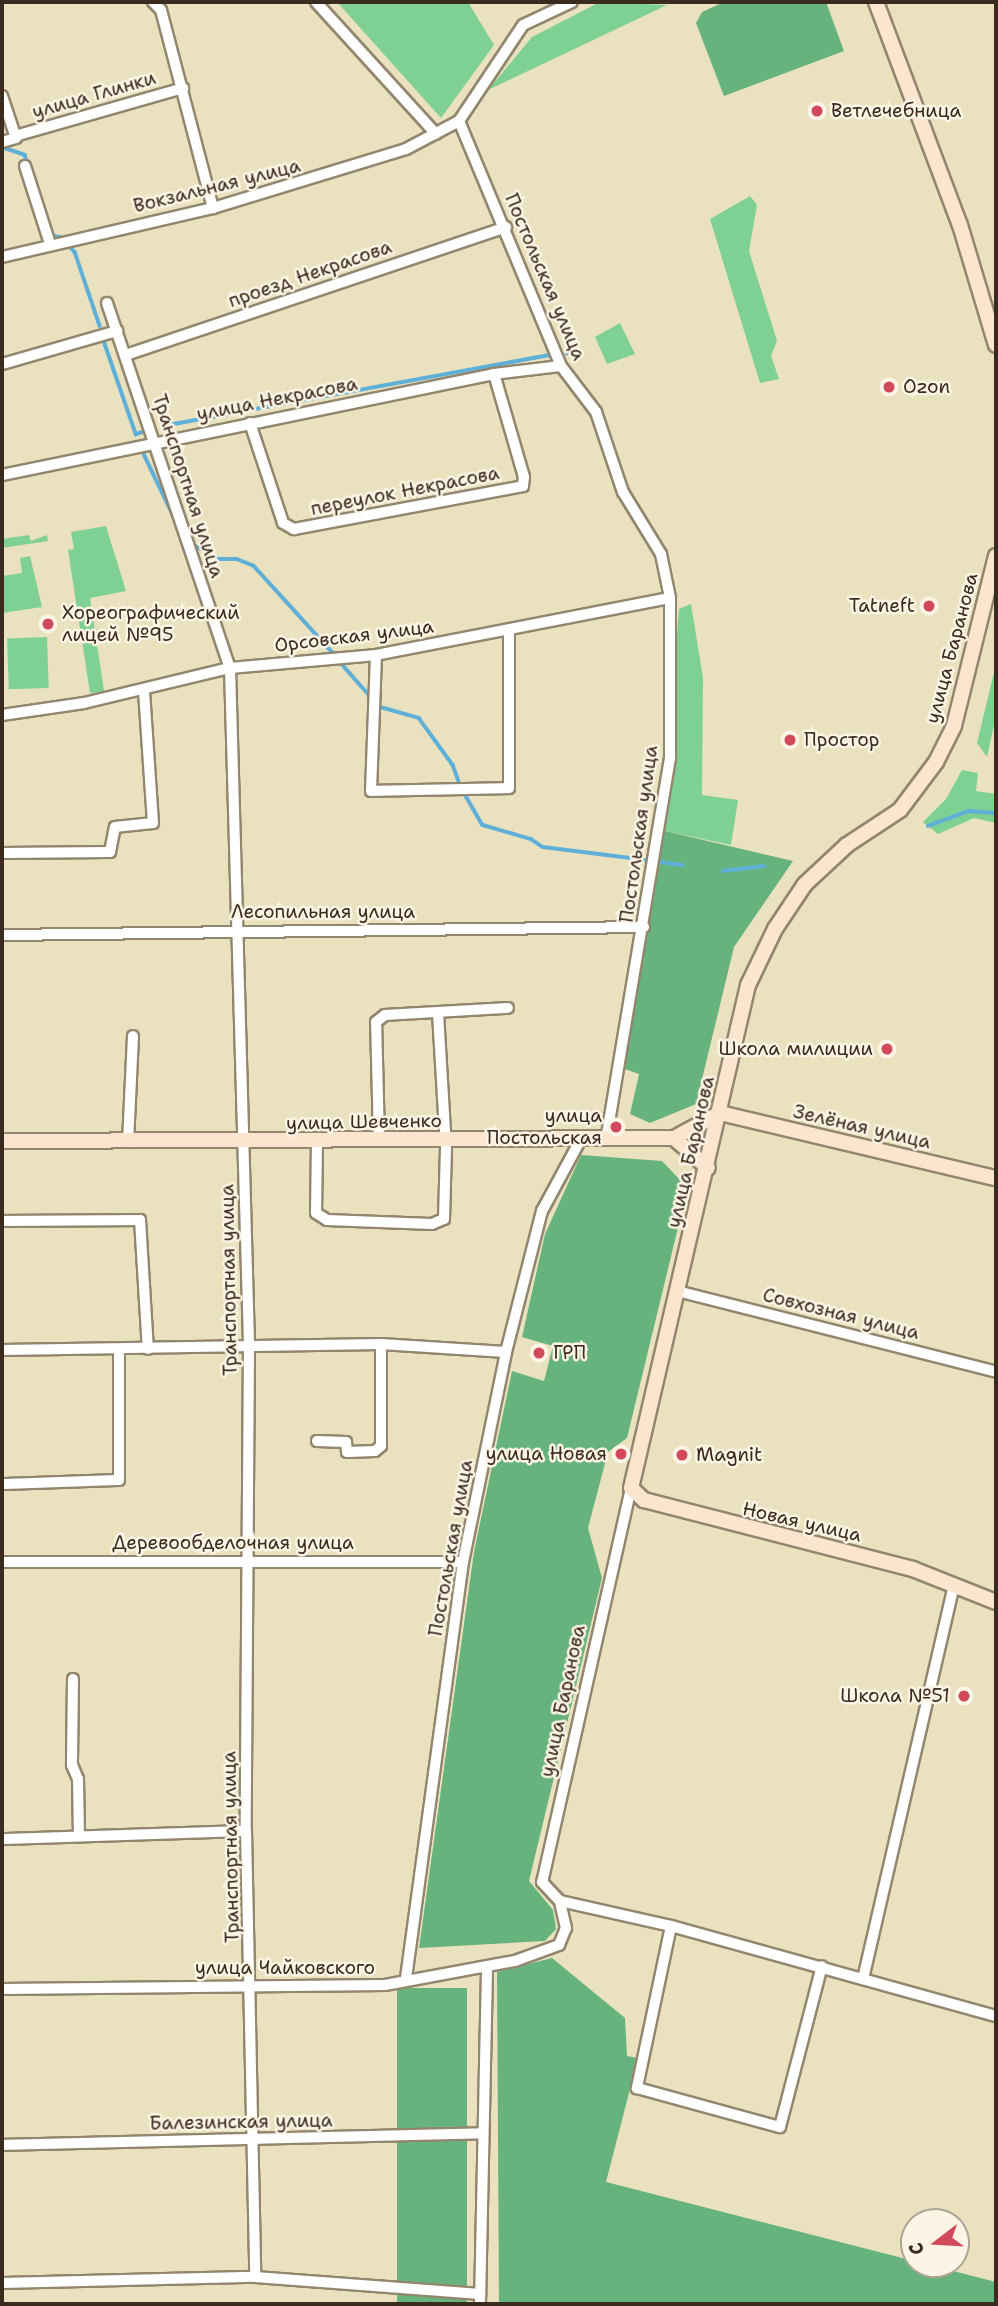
<!DOCTYPE html>
<meta charset="utf-8">
<style>
body{margin:0}
#map{position:relative;width:998px;height:2306px;overflow:hidden;background:#eae1be;font-family:"Shantell Sans",sans-serif}
div>[style]{position:absolute}
.green>*{inset:0;background:#7fd193;transform-origin:0 0}
.forest>*{inset:0;background:#67b37d;transform-origin:0 0}
.stream>*{height:3.5px;margin:-1.75px;padding:0 1.75px;transform-origin:1.75px;border-radius:1.75px;background:#5eb0d9}
.roads{filter:drop-shadow(2px 0 #92866e) drop-shadow(-2px 0 #92866e) drop-shadow(0 2px #92866e) drop-shadow(0 -2px #92866e)}
.street>*{height:10px;margin:-5px;padding:0 5px;transform-origin:5px;border-radius:5px;background:#fff}
.secondary>*{height:14px;margin:-7px;padding:0 7px;transform-origin:7px;border-radius:7px;background:#fce5cf}
.dots>*{width:19px;height:19px;translate:-50% -50%;box-sizing:border-box;border:4px solid #fcf5e5;border-radius:50%}
span{translate:-50% -50%;white-space:nowrap;text-align:center;line-height:1.15;-webkit-text-stroke:5px #fcf5e5;paint-order:stroke}
.street-label{font-size:19px;color:#3b2a1e}
.poi-label{font-size:19px;color:#3b2a1e}
.left{translate:0 -50%;text-align:left}
.right{translate:-100% -50%;text-align:right}
.frame{position:absolute;inset:0;border:4px solid #3b2a1e;pointer-events:none}
.north{position:absolute;left:900px;top:2208px;width:70px;height:70px;box-sizing:border-box;background:#fcf5e5;border:2px solid #afa495;border-radius:50%;rotate:253deg;font-size:19px;font-weight:700;line-height:28px;text-align:center;color:#3b2a1e}
.north::after{content:'';display:block;margin:auto;width:24px;height:32px;background:#d1495b;clip-path:polygon(50% 0,100% 100%,50% 72%,0 100%)}
</style>
<div id="map">
<div class="green">
<div style="clip-path:polygon(337px 2px,468px 2px,494px 45px,441px 118px)"></div>
<div style="clip-path:polygon(600px 2px,667px 5px,488px 90px,532px 37px)"></div>
<div style="clip-path:polygon(750px 196px,757px 205px,749px 251px,777px 341px,771px 356px,779px 379px,760px 383px,710px 219px)"></div>
<div style="clip-path:polygon(620px 323px,635px 354px,607px 364px,595px 337px)"></div>
<div style="clip-path:polygon(106px 526px,126px 591px,90px 598px,104px 691px,90px 693px,68px 550px,74px 549px,71px 532px)"></div>
<div style="clip-path:polygon(29px 535px,31px 541px,47px 535px,48px 541px,2px 548px,2px 539px)"></div>
<div style="clip-path:polygon(30px 556px,42px 607px,2px 613px,2px 576px,22px 573px,20px 558px)"></div>
<div style="clip-path:polygon(691px 604px,703px 678px,702px 795px,738px 800px,731px 845px,661px 830px,679px 609px)"></div>
<div style="left:47px;top:637px;width:51px;height:40px;rotate:88deg"></div>
<div style="clip-path:polygon(996px 664px,996px 716px,987px 757px,977px 743px)"></div>
<div style="clip-path:polygon(962px 770px,978px 773px,976px 791px,996px 794px,996px 823px,974px 818px,938px 834px,923px 822px,946px 799px)"></div>
</div>
<div class="forest">
<div style="clip-path:polygon(724px 2px,826px 2px,844px 51px,724px 96px,696px 23px,702px 12px)"></div>
<div style="clip-path:polygon(661px 830px,793px 861px,734px 947px,696px 1104px,650px 1123px,630px 1114px,639px 1074px,622px 1068px)"></div>
<div style="clip-path:polygon(581px 1155px,662px 1161px,680px 1180px,684px 1203px,627px 1438px,608px 1452px,588px 1528px,602px 1578px,529px 1881px,553px 1910px,556px 1929px,545px 1941px,419px 1948px,474px 1552px,512px 1371px,544px 1381px,553px 1346px,522px 1337px,545px 1234px)"></div>
<div style="clip-path:polygon(552px 1958px,625px 2018px,627px 2056px,638px 2058px,606px 2182px,996px 2282px,996px 2304px,499px 2304px,497px 1972px)"></div>
<div style="left:397px;top:1988px;width:70px;height:316px"></div>
</div>
<div class="stream">
<div style="left:2px;top:147px;width:24px;rotate:19deg"></div>
<div style="left:25px;top:155px;width:10px;rotate:73deg"></div>
<div style="left:49px;top:225px;width:12px;rotate:70deg"></div>
<div style="left:53px;top:236px;width:7px;rotate:8deg"></div>
<div style="left:68px;top:245px;width:10px;rotate:45deg"></div>
<div style="left:75px;top:252px;width:78px;rotate:71.3deg"></div>
<div style="left:103px;top:338px;width:102px;rotate:71deg"></div>
<div style="left:136px;top:434px;width:14px;rotate:-17deg"></div>
<div style="left:567px;top:354px;width:20px;rotate:-84deg"></div>
<div style="left:163px;top:426px;width:394px;rotate:-10.4deg"></div>
<div style="left:143px;top:452px;width:76px;rotate:64.4deg"></div>
<div style="left:192px;top:544px;width:31px;rotate:29deg"></div>
<div style="left:219px;top:559px;width:18px"></div>
<div style="left:237px;top:559px;width:18px;rotate:22deg"></div>
<div style="left:254px;top:566px;width:119px;rotate:47.7deg"></div>
<div style="left:340px;top:662px;width:47px;rotate:48.5deg"></div>
<div style="left:377px;top:706px;width:44px;rotate:15.9deg"></div>
<div style="left:419px;top:718px;width:58px;rotate:54.1deg"></div>
<div style="left:453px;top:765px;width:20px;rotate:70deg"></div>
<div style="left:463px;top:791px;width:39px;rotate:60deg"></div>
<div style="left:483px;top:825px;width:50px;rotate:16.3deg"></div>
<div style="left:531px;top:839px;width:14px;rotate:34deg"></div>
<div style="left:543px;top:847px;width:106px;rotate:7.1deg"></div>
<div style="left:928px;top:826px;width:44px;rotate:-20.1deg"></div>
<div style="left:969px;top:811px;width:27px;rotate:4deg"></div>
<div style="left:659px;top:862px;width:24px;rotate:7deg"></div>
<div style="left:723px;top:871px;width:41px;rotate:-7deg"></div>
</div>
<div class="roads">
<div class="street">
<div style="left:153px;top:2px;width:11px;rotate:45deg"></div>
<div style="left:161px;top:10px;width:205px;rotate:75.3deg"></div>
<div style="left:316px;top:2px;width:178px;rotate:47.7deg"></div>
<div style="left:2px;top:96px;width:44px;rotate:71.6deg"></div>
<div style="left:16px;top:138px;width:15px;rotate:164deg"></div>
<div style="left:459px;top:121px;width:265px;rotate:67.4deg"></div>
<div style="left:561px;top:366px;width:58px;rotate:52.7deg"></div>
<div style="left:596px;top:412px;width:84px;rotate:71.4deg"></div>
<div style="left:623px;top:492px;width:73px;rotate:58.5deg"></div>
<div style="left:661px;top:554px;width:45px;rotate:78.4deg"></div>
<div style="left:670px;top:598px;width:160px;rotate:90deg"></div>
<div style="left:670px;top:758px;width:382px;rotate:99.5deg"></div>
<div style="left:15px;top:136px;width:175px;rotate:-15.9deg"></div>
<div style="left:25px;top:166px;width:82px;rotate:72.2deg"></div>
<div style="left:2px;top:257px;width:217px;rotate:-13.1deg"></div>
<div style="left:213px;top:208px;width:202px;rotate:-17deg"></div>
<div style="left:406px;top:149px;width:60px;rotate:-27.8deg"></div>
<div style="left:459px;top:121px;width:115px;rotate:-56.3deg"></div>
<div style="left:523px;top:25px;width:54px;rotate:-25.1deg"></div>
<div style="left:107px;top:303px;width:385px;rotate:71.4deg"></div>
<div style="left:230px;top:668px;width:678px;rotate:88.39deg"></div>
<div style="left:249px;top:1346px;width:485px;rotate:90.4deg"></div>
<div style="left:246px;top:1831px;width:446px;rotate:88.8deg"></div>
<div style="left:126px;top:355px;width:401px;rotate:-18.6deg"></div>
<div style="left:2px;top:364px;width:120px;rotate:-16deg"></div>
<div style="left:250px;top:423px;width:105px;rotate:71.7deg"></div>
<div style="left:283px;top:523px;width:13px;rotate:29deg"></div>
<div style="left:294px;top:529px;width:233px;rotate:-10.6deg"></div>
<div style="left:523px;top:486px;width:9px;rotate:-84deg"></div>
<div style="left:524px;top:477px;width:107px;rotate:-106.2deg"></div>
<div style="left:2px;top:475px;width:502px;rotate:-11.6deg"></div>
<div style="left:494px;top:374px;width:67px;rotate:-6.8deg"></div>
<div style="left:376px;top:655px;width:136px;rotate:92.1deg"></div>
<div style="left:371px;top:791px;width:138px;rotate:-1.2deg"></div>
<div style="left:509px;top:788px;width:158px;rotate:-90deg"></div>
<div style="left:2px;top:715px;width:83px;rotate:-8.3deg"></div>
<div style="left:84px;top:703px;width:150px;rotate:-13.5deg"></div>
<div style="left:230px;top:668px;width:147px;rotate:-5.1deg"></div>
<div style="left:376px;top:655px;width:299px;rotate:-11deg"></div>
<div style="left:2px;top:853px;width:108px;rotate:-0.5deg"></div>
<div style="left:110px;top:852px;width:25px;rotate:-79deg"></div>
<div style="left:115px;top:827px;width:38px;rotate:-6deg"></div>
<div style="left:153px;top:823px;width:132px;rotate:-93.9deg"></div>
<div style="left:2px;top:935px;width:642px;rotate:-0.71deg"></div>
<div style="left:379px;top:1141px;width:119px;rotate:-91.4deg"></div>
<div style="left:376px;top:1022px;width:11px;rotate:-38deg"></div>
<div style="left:385px;top:1015px;width:123px;rotate:-3.3deg"></div>
<div style="left:128px;top:1142px;width:106px;rotate:-87.3deg"></div>
<div style="left:317px;top:1142px;width:71px;rotate:90.8deg"></div>
<div style="left:316px;top:1213px;width:13px;rotate:32deg"></div>
<div style="left:327px;top:1220px;width:105px;rotate:2.2deg"></div>
<div style="left:432px;top:1224px;width:13px;rotate:-23deg"></div>
<div style="left:444px;top:1219px;width:71px;rotate:-88.4deg"></div>
<div style="left:446px;top:1148px;width:134px;rotate:-93.4deg"></div>
<div style="left:2px;top:1221px;width:138px;rotate:-0.4deg"></div>
<div style="left:140px;top:1220px;width:129px;rotate:86.5deg"></div>
<div style="left:677px;top:1291px;width:329px;rotate:14.2deg"></div>
<div style="left:2px;top:1350px;width:379px;rotate:-0.9deg"></div>
<div style="left:381px;top:1344px;width:125px;rotate:3.7deg"></div>
<div style="left:317px;top:1441px;width:29px;rotate:2deg"></div>
<div style="left:346px;top:1442px;width:10px;rotate:84deg"></div>
<div style="left:347px;top:1452px;width:28px;rotate:-2deg"></div>
<div style="left:375px;top:1451px;width:8px;rotate:-40deg"></div>
<div style="left:381px;top:1446px;width:102px;rotate:-90deg"></div>
<div style="left:2px;top:1484px;width:117px;rotate:-2deg"></div>
<div style="left:119px;top:1480px;width:131px;rotate:-90deg"></div>
<div style="left:631px;top:1488px;width:404px;rotate:102.7deg"></div>
<div style="left:542px;top:1882px;width:26px;rotate:47deg"></div>
<div style="left:560px;top:1901px;width:114px;rotate:12.7deg"></div>
<div style="left:671px;top:1926px;width:337px;rotate:15.5deg"></div>
<div style="left:2px;top:1562px;width:461px"></div>
<div style="left:73px;top:1679px;width:86px;rotate:90.7deg"></div>
<div style="left:72px;top:1765px;width:15px;rotate:67deg"></div>
<div style="left:78px;top:1779px;width:57px;rotate:89deg"></div>
<div style="left:2px;top:1839px;width:244px;rotate:-1.9deg"></div>
<div style="left:671px;top:1926px;width:166px;rotate:101.9deg"></div>
<div style="left:637px;top:2088px;width:148px;rotate:15.3deg"></div>
<div style="left:780px;top:2127px;width:166px;rotate:-75.4deg"></div>
<div style="left:406px;top:1978px;width:420px;rotate:-82.2deg"></div>
<div style="left:463px;top:1562px;width:214px;rotate:-78.4deg"></div>
<div style="left:506px;top:1352px;width:146px;rotate:-75.7deg"></div>
<div style="left:542px;top:1211px;width:84px;rotate:-61.6deg"></div>
<div style="left:863px;top:1979px;width:405px;rotate:-77deg"></div>
<div style="left:2px;top:1989px;width:383px;rotate:-0.6deg"></div>
<div style="left:385px;top:1985px;width:132px;rotate:-10.5deg"></div>
<div style="left:515px;top:1961px;width:47px;rotate:-20deg"></div>
<div style="left:559px;top:1945px;width:18px;rotate:-68deg"></div>
<div style="left:566px;top:1928px;width:28px;rotate:-103deg"></div>
<div style="left:2px;top:2145px;width:478px;rotate:-1.4deg"></div>
<div style="left:2px;top:2283px;width:253px;rotate:-1.4deg"></div>
<div style="left:255px;top:2277px;width:226px;rotate:4.3deg"></div>
<div style="left:480px;top:2304px;width:337px;rotate:-88.8deg"></div>
</div>
<div class="secondary">
<div style="left:876px;top:2px;width:238px;rotate:69.4deg"></div>
<div style="left:960px;top:225px;width:125px;rotate:73.3deg"></div>
<div style="left:996px;top:556px;width:175px;rotate:103.9deg"></div>
<div style="left:954px;top:726px;width:40px;rotate:116.6deg"></div>
<div style="left:936px;top:762px;width:60px;rotate:126.9deg"></div>
<div style="left:900px;top:810px;width:64px;rotate:146.6deg"></div>
<div style="left:847px;top:845px;width:57px;rotate:137.1deg"></div>
<div style="left:805px;top:884px;width:54px;rotate:123.7deg"></div>
<div style="left:775px;top:929px;width:62px;rotate:115.7deg"></div>
<div style="left:748px;top:985px;width:516px;rotate:103.09deg"></div>
<div style="left:631px;top:1488px;width:18px;rotate:43deg"></div>
<div style="left:644px;top:1500px;width:278px;rotate:14.4deg"></div>
<div style="left:913px;top:1569px;width:89px;rotate:21.7deg"></div>
<div style="left:720px;top:1113px;width:284px;rotate:13.3deg"></div>
<div style="left:674px;top:1138px;width:45px;rotate:41.4deg"></div>
<div style="left:2px;top:1141px;width:672px;rotate:-0.26deg"></div>
<div style="left:674px;top:1138px;width:52px;rotate:-28.5deg"></div>
</div>
</div>
<div class="dots">
<div style="left:817px;top:111px;background:#d1495b"></div>
<div style="left:889px;top:387px;background:#d1495b"></div>
<div style="left:929px;top:606px;background:#d1495b"></div>
<div style="left:48px;top:624px;background:#d1495b"></div>
<div style="left:790px;top:740px;background:#d1495b"></div>
<div style="left:887px;top:1049px;background:#d1495b"></div>
<div style="left:616px;top:1127px;background:#d1495b"></div>
<div style="left:539px;top:1353px;background:#d1495b"></div>
<div style="left:621px;top:1454px;background:#d1495b"></div>
<div style="left:682px;top:1455px;background:#d1495b"></div>
<div style="left:964px;top:1696px;background:#d1495b"></div>
</div>
<div class="street-label">
<span style="left:94px;top:95px;rotate:-16deg">улица Глинки</span>
<span style="left:217px;top:186px;rotate:-14deg">Вокзальная улица</span>
<span style="left:310px;top:274px;rotate:-19deg">проезд Некрасова</span>
<span style="left:545px;top:277px;rotate:67deg">Постольская улица</span>
<span style="left:277px;top:399px;rotate:-11deg">улица Некрасова</span>
<span style="left:188px;top:486px;rotate:72deg">Транспортная улица</span>
<span style="left:405px;top:491px;rotate:-11deg">переулок Некрасова</span>
<span style="left:354px;top:636px;rotate:-7deg">Орсовская улица</span>
<span style="left:952px;top:648px;rotate:-75deg">улица Баранова</span>
<span style="left:639px;top:834px;rotate:-82deg">Постольская улица</span>
<span style="left:323px;top:912px">Лесопильная улица</span>
<span style="left:364px;top:1122px;rotate:-1deg">улица Шевченко</span>
<span style="left:862px;top:1127px;rotate:13deg">Зелёная улица</span>
<span style="left:691px;top:1152px;rotate:-77deg">улица Баранова</span>
<span style="left:229px;top:1280px;rotate:-91deg">Транспортная улица</span>
<span style="left:841px;top:1314px;rotate:14deg">Совхозная улица</span>
<span style="left:802px;top:1522px;rotate:13deg">Новая улица</span>
<span style="left:233px;top:1543px">Деревообделочная улица</span>
<span style="left:451px;top:1548px;rotate:-80deg">Постольская улица</span>
<span style="left:563px;top:1701px;rotate:-78deg">улица Баранова</span>
<span style="left:231px;top:1847px;rotate:-91deg">Транспортная улица</span>
<span style="left:285px;top:1968px">улица Чайковского</span>
<span style="left:241px;top:2122px;rotate:-1deg">Балезинская улица</span>
</div>
<div class="poi-label">
<span class="left" style="left:831px;top:111px">Ветлечебница</span>
<span class="left" style="left:903px;top:387px">Ozon</span>
<span class="right" style="left:915px;top:606px">Tatneft</span>
<span class="left" style="left:62px;top:624px">Хореографический<br>лицей №95</span>
<span class="left" style="left:804px;top:740px">Простор</span>
<span class="right" style="left:873px;top:1049px">Школа милиции</span>
<span class="right" style="left:602px;top:1127px">улица<br>Постольская</span>
<span class="left" style="left:553px;top:1353px">ГРП</span>
<span class="right" style="left:607px;top:1454px">улица Новая</span>
<span class="left" style="left:696px;top:1455px">Magnit</span>
<span class="right" style="left:950px;top:1696px">Школа №51</span>
</div>
<div class="frame"></div>
<div class="north">С</div>
</div>
